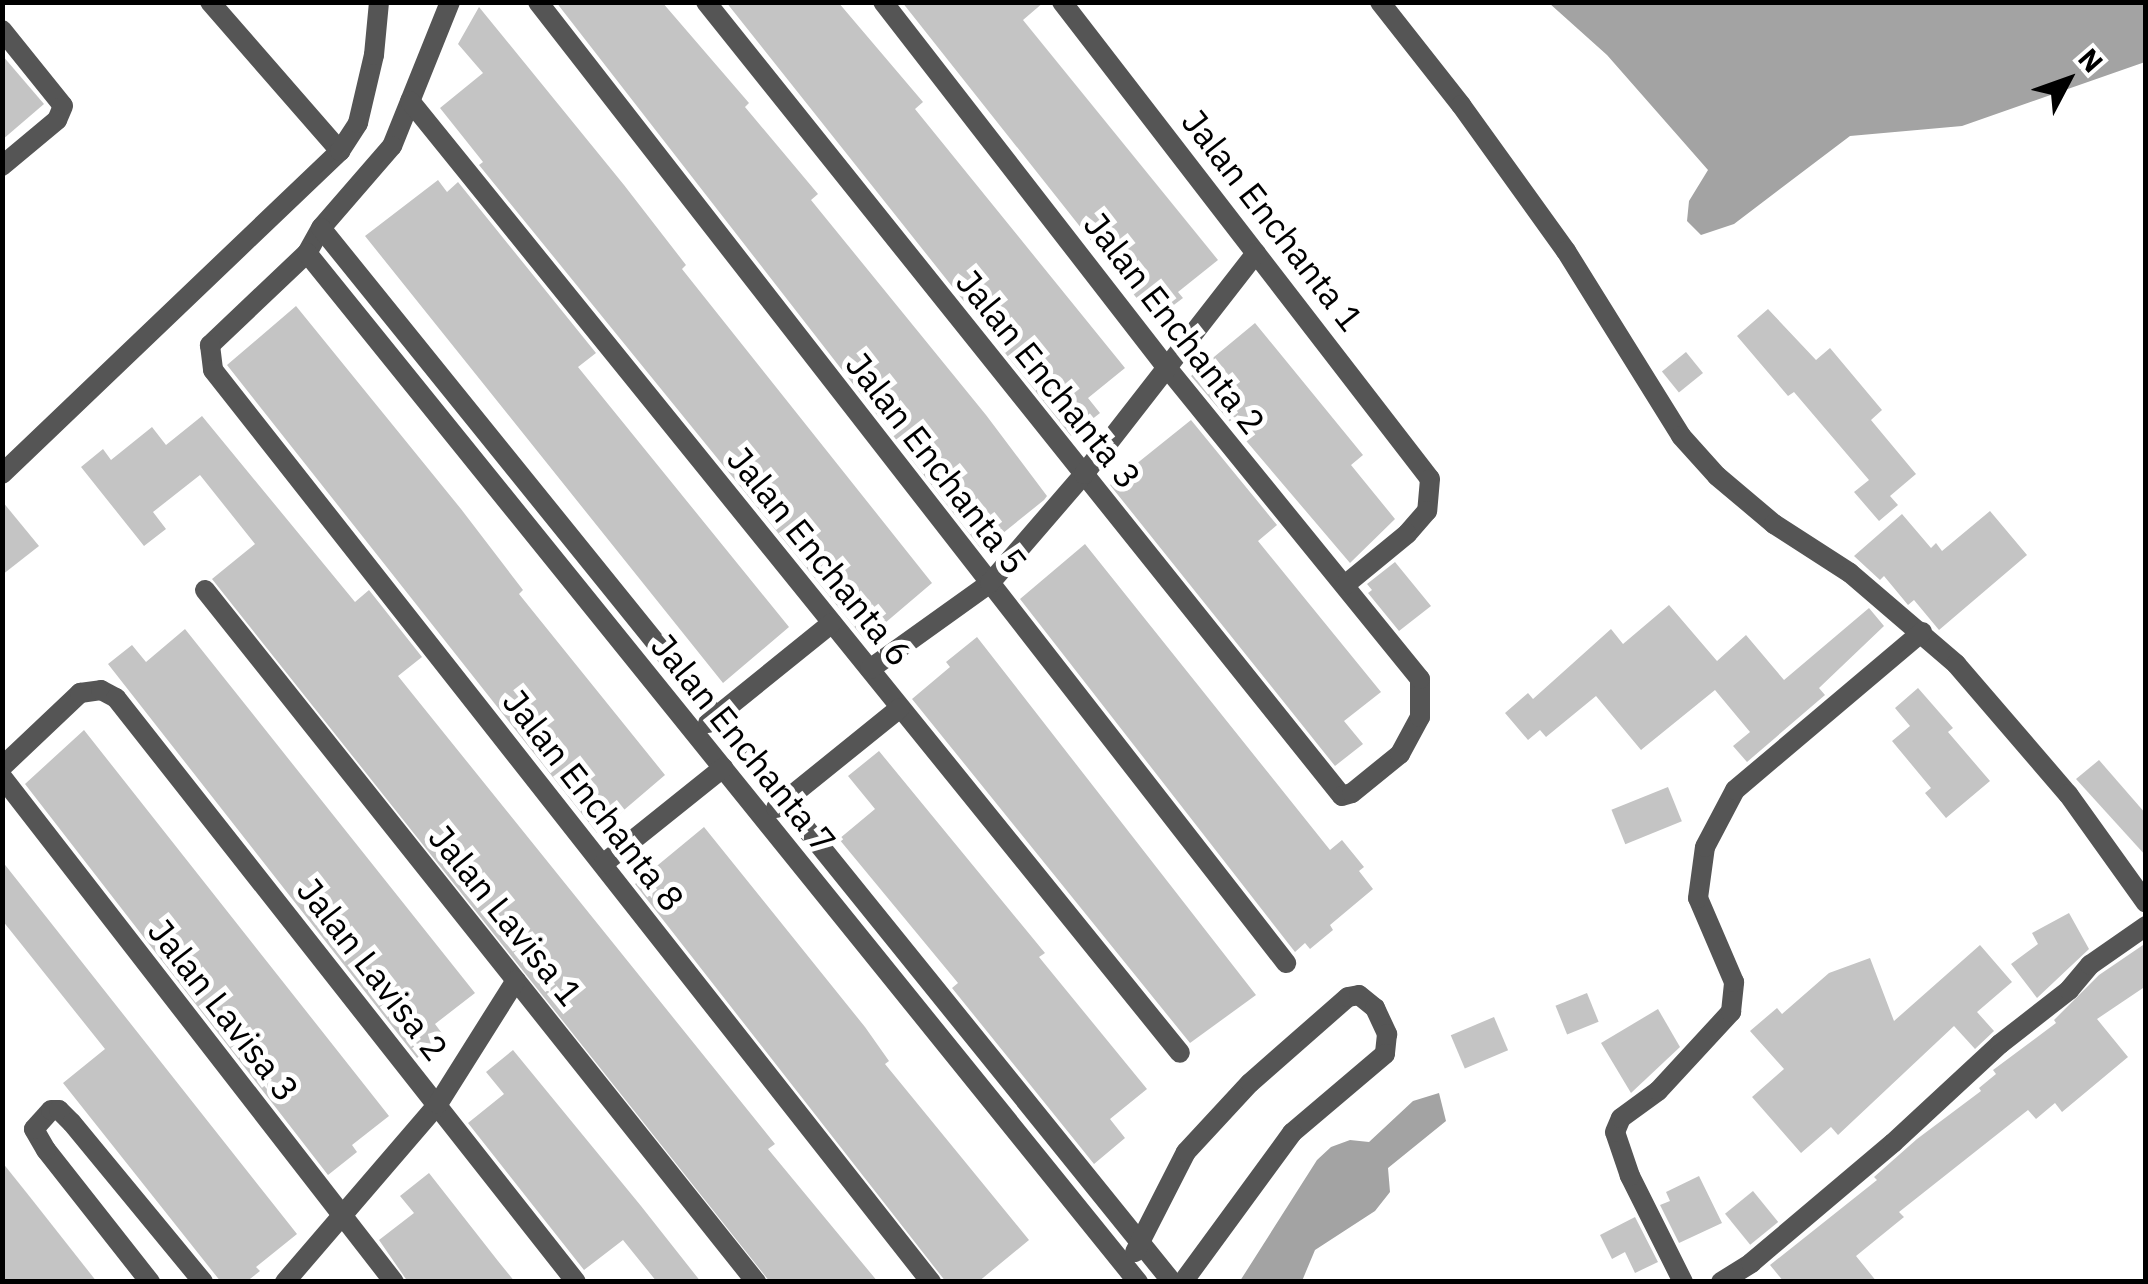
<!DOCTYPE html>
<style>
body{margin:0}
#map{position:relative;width:2148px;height:1284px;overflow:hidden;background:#fff;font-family:"IBM Plex Sans",sans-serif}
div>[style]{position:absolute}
.water>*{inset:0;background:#a3a3a3}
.building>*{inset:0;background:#c4c4c4;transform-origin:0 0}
.minor>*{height:20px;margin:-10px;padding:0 10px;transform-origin:10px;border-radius:10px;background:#555}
span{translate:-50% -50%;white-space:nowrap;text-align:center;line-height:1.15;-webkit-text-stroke:10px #fff;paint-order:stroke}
.street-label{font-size:35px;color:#000}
.frame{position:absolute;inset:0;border:5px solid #000;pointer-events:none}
.north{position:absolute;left:2018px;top:30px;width:100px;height:100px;-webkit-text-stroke:8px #fff;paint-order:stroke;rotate:49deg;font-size:28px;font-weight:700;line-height:40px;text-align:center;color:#000}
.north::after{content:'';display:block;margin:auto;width:35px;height:45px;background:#000;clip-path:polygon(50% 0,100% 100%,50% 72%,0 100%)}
</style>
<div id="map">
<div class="water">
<div style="clip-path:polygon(1549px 3px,2145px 3px,2145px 62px,1962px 126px,1850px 136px,1734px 224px,1701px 235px,1687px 221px,1689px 201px,1708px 170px,1607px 55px)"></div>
<div style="clip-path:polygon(1439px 1093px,1446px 1121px,1388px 1168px,1390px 1192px,1375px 1211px,1315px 1250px,1302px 1281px,1240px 1281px,1317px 1160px,1331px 1147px,1350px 1140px,1369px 1142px,1413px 1101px)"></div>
</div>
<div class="building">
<div style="clip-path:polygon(556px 2px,662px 2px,749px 103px,745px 107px,818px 194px,811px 200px,986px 415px,1047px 496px,1044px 500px,982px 550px)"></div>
<div style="clip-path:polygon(726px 2px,838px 2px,923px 102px,915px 109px,1125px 368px,1088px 398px,1100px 413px,1071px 436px)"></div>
<div style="clip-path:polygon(902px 2px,1044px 2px,1023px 20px,1218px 260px,1178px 292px,1183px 298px,1154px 320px)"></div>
<div style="clip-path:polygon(479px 7px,624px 185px,686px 265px,682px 269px,932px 583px,865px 640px,479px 165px,483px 162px,440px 108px,483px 73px,458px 44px)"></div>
<div style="clip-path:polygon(2px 55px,44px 104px,2px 140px)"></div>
<div style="clip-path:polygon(438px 180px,447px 192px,458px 182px,596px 353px,578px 367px,789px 627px,723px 683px,365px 236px)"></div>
<div style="clip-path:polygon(296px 306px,461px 509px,523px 590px,519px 594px,665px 775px,597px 833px,227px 365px)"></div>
<div style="clip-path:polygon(1768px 309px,1816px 360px,1830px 348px,1882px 410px,1871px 420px,1916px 474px,1890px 496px,1898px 505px,1879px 521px,1854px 492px,1869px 480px,1794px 392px,1788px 396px,1737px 336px)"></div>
<div style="clip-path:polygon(1255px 323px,1363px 455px,1351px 465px,1395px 519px,1350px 563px,1191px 376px)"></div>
<div style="left:1686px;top:352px;width:27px;height:31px;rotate:51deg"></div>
<div style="clip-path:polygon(202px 416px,355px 602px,369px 590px,422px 657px,398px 676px,775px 1144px,768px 1149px,878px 1282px,770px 1282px,212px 579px,255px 544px,200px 475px,153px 512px,166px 529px,144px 546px,81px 467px,103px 449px,111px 460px,152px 427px,166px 445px)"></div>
<div style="clip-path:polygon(1191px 420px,1277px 525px,1258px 541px,1381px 692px,1344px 721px,1363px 744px,1335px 766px,1110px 485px)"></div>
<div style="clip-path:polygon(2px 501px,39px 546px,2px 575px)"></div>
<div style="clip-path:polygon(1990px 511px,2027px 555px,1939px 630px,1914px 600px,1908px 605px,1884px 576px,1880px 580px,1854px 556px,1902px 514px,1931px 548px,1936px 543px,1942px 551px)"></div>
<div style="clip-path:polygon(1085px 544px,1330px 850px,1342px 840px,1364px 867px,1359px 871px,1373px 889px,1330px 925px,1333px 930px,1310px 949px,1305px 943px,1295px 952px,1020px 599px)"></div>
<div style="clip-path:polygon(1395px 562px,1431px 606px,1399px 631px,1368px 593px,1372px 590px,1367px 584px)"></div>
<div style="clip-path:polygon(1669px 605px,1717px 661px,1746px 635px,1784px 680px,1869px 608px,1884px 626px,1819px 688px,1825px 695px,1747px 762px,1733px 746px,1750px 732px,1715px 690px,1641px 750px,1596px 696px,1546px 737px,1540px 730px,1528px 740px,1505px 713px,1528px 693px,1533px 699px,1611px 629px,1623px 644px)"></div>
<div style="clip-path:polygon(185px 629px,475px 993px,435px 1024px,444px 1036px,417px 1058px,108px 664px,132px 645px,146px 662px)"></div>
<div style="clip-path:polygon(977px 637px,1256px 995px,1190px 1043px,912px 699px,950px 667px,946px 662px)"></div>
<div style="clip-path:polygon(1918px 688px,1953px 728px,1948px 732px,1990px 781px,1946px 818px,1925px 793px,1931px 788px,1892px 741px,1910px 726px,1895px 708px)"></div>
<div style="clip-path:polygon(84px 730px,389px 1116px,352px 1145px,357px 1152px,328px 1175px,25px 784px)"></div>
<div style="clip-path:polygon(879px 751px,1045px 953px,1039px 957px,1147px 1089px,1110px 1119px,1125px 1138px,1094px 1164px,952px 988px,958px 983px,839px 839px,875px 809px,848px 776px)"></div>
<div style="clip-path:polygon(2099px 760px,2146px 814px,2146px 856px,2076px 779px)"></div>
<div style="left:1668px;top:787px;width:37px;height:61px;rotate:68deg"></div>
<div style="clip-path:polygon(704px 827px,865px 1027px,889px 1061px,885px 1064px,1029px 1240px,978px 1282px,946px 1282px,635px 884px)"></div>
<div style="clip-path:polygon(2px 861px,297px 1234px,256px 1267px,260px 1271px,246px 1282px,221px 1282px,63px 1083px,105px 1049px,2px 920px)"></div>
<div style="clip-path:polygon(2069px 913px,2089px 949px,2037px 998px,2011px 964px,2038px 944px,2032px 933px)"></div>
<div style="clip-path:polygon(2146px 943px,2146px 986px,2097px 1019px,2128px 1057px,2062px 1112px,2055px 1103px,2036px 1119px,2028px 1110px,1899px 1212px,1904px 1217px,1856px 1256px,1877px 1282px,1784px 1282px,1770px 1265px,1877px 1180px,1874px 1177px,1917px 1139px,1981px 1091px,1979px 1088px,1996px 1074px,1993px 1070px,2056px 1023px,2054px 1020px,2099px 975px)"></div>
<div style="clip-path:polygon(1980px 945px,2012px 982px,1977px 1012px,1994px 1031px,1975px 1049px,1954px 1026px,1838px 1135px,1831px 1127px,1801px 1153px,1752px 1097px,1784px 1069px,1750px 1031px,1777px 1008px,1782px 1014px,1829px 973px,1870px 958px,1894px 1021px)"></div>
<div style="left:1587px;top:993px;width:31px;height:34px;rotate:68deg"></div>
<div style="clip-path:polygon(1658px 1009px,1680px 1047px,1631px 1093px,1601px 1043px)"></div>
<div style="left:1494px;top:1017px;width:36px;height:47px;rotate:67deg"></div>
<div style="clip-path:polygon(513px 1050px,641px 1206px,701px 1282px,657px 1282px,623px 1240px,584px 1270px,468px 1123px,504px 1094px,486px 1072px)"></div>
<div style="clip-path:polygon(2px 1162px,30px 1197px,97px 1282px,2px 1282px)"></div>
<div style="clip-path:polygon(429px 1173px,498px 1261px,515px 1282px,408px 1282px,379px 1240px,414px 1213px,400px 1196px)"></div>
<div style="clip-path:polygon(1699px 1176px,1722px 1223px,1679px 1243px,1660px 1205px,1670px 1201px,1666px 1192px)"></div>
<div style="left:1753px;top:1191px;width:40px;height:36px;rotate:51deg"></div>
<div style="clip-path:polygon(1635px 1217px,1658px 1262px,1635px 1273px,1625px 1252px,1612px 1259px,1600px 1235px)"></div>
</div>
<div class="minor">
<div style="left:210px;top:2px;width:198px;rotate:48.9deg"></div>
<div style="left:450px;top:2px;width:155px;rotate:111.9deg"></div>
<div style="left:392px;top:146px;width:108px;rotate:130.9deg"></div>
<div style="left:321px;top:228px;width:29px;rotate:119deg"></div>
<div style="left:307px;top:253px;width:134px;rotate:136.5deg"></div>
<div style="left:210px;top:345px;width:25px;rotate:83deg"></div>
<div style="left:213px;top:370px;width:1161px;rotate:51.79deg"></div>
<div style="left:538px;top:2px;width:1218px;rotate:52.1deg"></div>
<div style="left:706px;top:2px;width:1017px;rotate:51.31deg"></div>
<div style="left:1342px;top:796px;width:10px;rotate:-17deg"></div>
<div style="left:1352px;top:793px;width:62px;rotate:-39.1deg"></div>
<div style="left:1400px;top:754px;width:42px;rotate:-61.6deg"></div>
<div style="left:1420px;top:717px;width:38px;rotate:-90deg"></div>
<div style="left:1420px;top:679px;width:401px;rotate:-129.1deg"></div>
<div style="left:1167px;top:368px;width:463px;rotate:-127.8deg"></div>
<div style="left:1062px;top:2px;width:602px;rotate:52.35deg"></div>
<div style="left:1430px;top:479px;width:32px;rotate:95deg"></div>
<div style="left:1427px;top:511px;width:30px;rotate:131deg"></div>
<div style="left:1407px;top:534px;width:80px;rotate:140.6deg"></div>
<div style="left:1380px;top:2px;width:131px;rotate:51.8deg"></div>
<div style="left:1461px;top:105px;width:180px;rotate:54.3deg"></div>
<div style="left:1566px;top:251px;width:218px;rotate:58.1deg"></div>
<div style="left:1681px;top:436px;width:54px;rotate:48deg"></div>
<div style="left:1717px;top:476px;width:75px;rotate:40.1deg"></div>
<div style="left:1774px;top:524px;width:90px;rotate:32.8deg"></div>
<div style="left:1850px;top:573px;width:140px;rotate:40.6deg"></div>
<div style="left:1956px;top:664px;width:172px;rotate:49.3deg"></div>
<div style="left:2068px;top:794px;width:134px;rotate:54.4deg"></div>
<div style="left:2px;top:30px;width:97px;rotate:51.2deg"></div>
<div style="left:63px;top:106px;width:15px;rotate:113deg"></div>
<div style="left:57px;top:120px;width:72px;rotate:140.1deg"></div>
<div style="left:410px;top:101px;width:1224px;rotate:51.03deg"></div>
<div style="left:321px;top:228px;width:1355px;rotate:51.08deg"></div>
<div style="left:307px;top:253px;width:1323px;rotate:51.08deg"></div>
<div style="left:2px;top:474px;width:468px;rotate:-43.7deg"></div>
<div style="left:340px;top:151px;width:33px;rotate:-57deg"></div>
<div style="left:358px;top:123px;width:70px;rotate:-76.8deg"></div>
<div style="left:374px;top:55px;width:53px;rotate:-84.6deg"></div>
<div style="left:205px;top:590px;width:885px;rotate:51.47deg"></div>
<div style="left:870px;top:669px;width:148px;rotate:-35.6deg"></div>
<div style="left:990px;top:583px;width:144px;rotate:-49.2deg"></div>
<div style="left:1084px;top:474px;width:280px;rotate:-52.1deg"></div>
<div style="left:708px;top:723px;width:159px;rotate:-38.9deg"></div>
<div style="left:2px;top:767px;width:108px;rotate:-43.5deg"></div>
<div style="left:80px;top:693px;width:21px;rotate:-8deg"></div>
<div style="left:101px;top:690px;width:17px;rotate:28deg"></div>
<div style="left:116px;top:698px;width:743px;rotate:51.77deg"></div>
<div style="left:2px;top:777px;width:639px;rotate:52.18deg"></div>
<div style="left:776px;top:808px;width:159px;rotate:-38.9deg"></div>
<div style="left:603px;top:864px;width:154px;rotate:-38.7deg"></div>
<div style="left:1135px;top:1252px;width:112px;rotate:-63deg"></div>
<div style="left:1186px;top:1152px;width:94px;rotate:-47.2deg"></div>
<div style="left:1250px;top:1083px;width:130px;rotate:-41.3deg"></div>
<div style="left:1348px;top:997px;width:11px;rotate:-10deg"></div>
<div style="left:1359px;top:995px;width:21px;rotate:39deg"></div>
<div style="left:1375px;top:1008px;width:29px;rotate:65deg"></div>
<div style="left:1387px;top:1034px;width:20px;rotate:96deg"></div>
<div style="left:1385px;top:1054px;width:122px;rotate:139.7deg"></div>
<div style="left:1292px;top:1133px;width:185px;rotate:126.2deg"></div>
<div style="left:150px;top:1282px;width:168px;rotate:-128.2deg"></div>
<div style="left:46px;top:1150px;width:24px;rotate:-120deg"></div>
<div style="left:34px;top:1129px;width:25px;rotate:-48deg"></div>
<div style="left:51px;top:1110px;width:8px"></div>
<div style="left:59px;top:1110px;width:18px;rotate:45deg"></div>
<div style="left:72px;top:1123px;width:206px;rotate:50.5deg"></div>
<div style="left:285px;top:1282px;width:235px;rotate:-49.3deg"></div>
<div style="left:438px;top:1104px;width:146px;rotate:-57.8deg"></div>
<div style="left:1683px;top:1282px;width:119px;rotate:-116.6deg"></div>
<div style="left:1630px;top:1176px;width:46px;rotate:-108.8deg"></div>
<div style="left:1615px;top:1132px;width:15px;rotate:-67deg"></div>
<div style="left:1621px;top:1118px;width:46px;rotate:-36.1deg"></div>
<div style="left:1658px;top:1091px;width:108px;rotate:-47.3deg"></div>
<div style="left:1731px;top:1012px;width:30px;rotate:-84deg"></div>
<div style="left:1734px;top:982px;width:91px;rotate:-113.2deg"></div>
<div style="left:1698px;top:898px;width:51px;rotate:-82.2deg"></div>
<div style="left:1705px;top:847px;width:64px;rotate:-62.2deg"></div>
<div style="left:1735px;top:790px;width:245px;rotate:-40.2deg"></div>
<div style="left:1721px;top:1282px;width:36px;rotate:-32deg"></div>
<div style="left:1751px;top:1263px;width:186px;rotate:-40.2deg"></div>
<div style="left:1893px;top:1143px;width:146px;rotate:-42.8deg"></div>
<div style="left:2000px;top:1044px;width:88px;rotate:-38deg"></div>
<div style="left:2069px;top:990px;width:33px;rotate:-50deg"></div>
<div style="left:2090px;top:965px;width:68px;rotate:-34.9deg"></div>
</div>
<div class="street-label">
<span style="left:1273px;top:220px;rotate:52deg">Jalan Enchanta 1</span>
<span style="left:1175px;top:323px;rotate:52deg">Jalan Enchanta 2</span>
<span style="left:1049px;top:379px;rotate:51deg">Jalan Enchanta 3</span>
<span style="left:937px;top:463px;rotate:52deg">Jalan Enchanta 5</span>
<span style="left:820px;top:556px;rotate:51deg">Jalan Enchanta 6</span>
<span style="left:744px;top:743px;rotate:51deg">Jalan Enchanta 7</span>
<span style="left:594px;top:800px;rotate:52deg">Jalan Enchanta 8</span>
<span style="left:506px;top:915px;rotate:51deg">Jalan Lavisa 1</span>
<span style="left:373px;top:969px;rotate:52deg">Jalan Lavisa 2</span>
<span style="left:224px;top:1010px;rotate:52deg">Jalan Lavisa 3</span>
</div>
<div class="frame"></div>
<div class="north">N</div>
</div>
